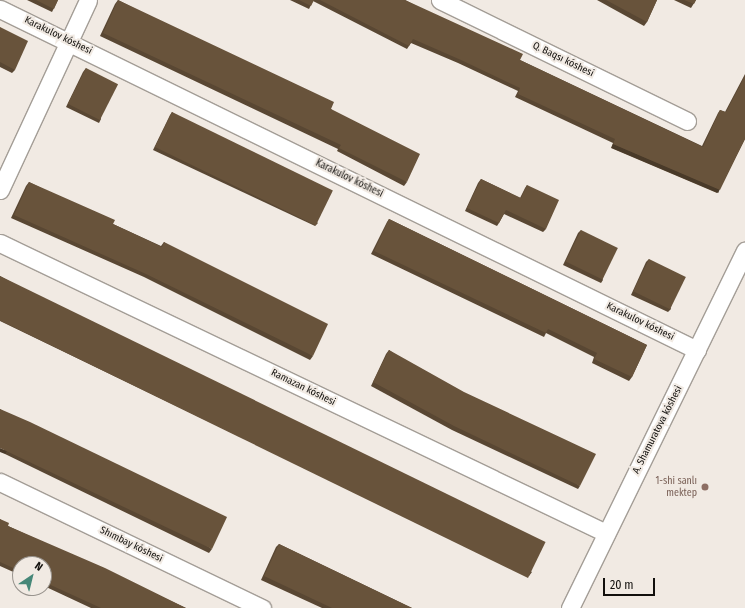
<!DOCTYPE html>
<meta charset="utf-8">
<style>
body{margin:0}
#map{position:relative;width:745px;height:608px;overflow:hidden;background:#f1eae3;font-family:"Fira Sans Condensed",sans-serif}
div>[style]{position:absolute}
.roads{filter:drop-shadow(1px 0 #a49e97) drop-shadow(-1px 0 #a49e97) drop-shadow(0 1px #a49e97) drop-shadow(0 -1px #a49e97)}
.minor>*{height:17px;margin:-8.5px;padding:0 8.5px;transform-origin:8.5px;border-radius:8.5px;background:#fff}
.wall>*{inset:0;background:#594733}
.shaded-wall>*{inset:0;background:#493a29;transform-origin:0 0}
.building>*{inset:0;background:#68533b;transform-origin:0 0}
.dots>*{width:11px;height:11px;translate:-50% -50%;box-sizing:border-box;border:2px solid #f1eae3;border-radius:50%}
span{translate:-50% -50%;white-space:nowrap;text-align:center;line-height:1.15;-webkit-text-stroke:4px #f1eae3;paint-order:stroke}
.street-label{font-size:10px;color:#12100d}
.education-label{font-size:10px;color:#785e54}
.right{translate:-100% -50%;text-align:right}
.north{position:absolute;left:12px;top:556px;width:40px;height:40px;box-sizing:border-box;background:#f1eae3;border:1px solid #98938d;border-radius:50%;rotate:35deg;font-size:11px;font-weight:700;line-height:16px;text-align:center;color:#12100d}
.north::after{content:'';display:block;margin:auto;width:14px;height:18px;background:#468778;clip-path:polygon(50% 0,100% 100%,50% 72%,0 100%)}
.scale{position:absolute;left:603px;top:578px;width:52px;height:18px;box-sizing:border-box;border:2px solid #12100d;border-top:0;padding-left:5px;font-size:12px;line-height:14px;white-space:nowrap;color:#12100d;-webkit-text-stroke:3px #f1eae3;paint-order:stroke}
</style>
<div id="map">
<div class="roads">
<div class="minor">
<div style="left:440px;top:0;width:275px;rotate:26.1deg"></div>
<div style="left:0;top:9px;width:776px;rotate:26.07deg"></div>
<div style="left:0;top:190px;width:209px;rotate:-65.1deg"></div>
<div style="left:0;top:243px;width:672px;rotate:25.57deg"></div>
<div style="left:0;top:482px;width:291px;rotate:25.7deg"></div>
<div style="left:570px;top:608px;width:398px;rotate:-63.9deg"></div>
</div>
</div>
<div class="wall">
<div style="clip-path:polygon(27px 0,58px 0,52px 12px)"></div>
<div style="clip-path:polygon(118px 0,331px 109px,407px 182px,404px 186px,337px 151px,338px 149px,100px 36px,115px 4px)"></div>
<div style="clip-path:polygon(290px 0,405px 0,520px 60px,702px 146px,718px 113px,720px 110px,725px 112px,745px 74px,745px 139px,717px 193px,611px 148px,613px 143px,515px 97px,518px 91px,458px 63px,411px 43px,407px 49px,313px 1px,309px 9px)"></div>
<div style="clip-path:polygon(597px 0,657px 0,647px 22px,644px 26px)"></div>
<div style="clip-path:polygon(674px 0,696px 0,691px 8px)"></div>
<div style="clip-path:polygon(0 27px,15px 70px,12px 73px,0 67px)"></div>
<div style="clip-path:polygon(86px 68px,101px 119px,99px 123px,66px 107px,83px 72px)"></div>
<div style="clip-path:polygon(172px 112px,318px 223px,315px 226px,153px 150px,170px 115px)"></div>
<div style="clip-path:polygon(481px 179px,520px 198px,525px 188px,527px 185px,546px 229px,543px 232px,504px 214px,499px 223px,497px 226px,465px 211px,478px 183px)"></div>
<div style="clip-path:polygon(29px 182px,113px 224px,161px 246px,164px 242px,313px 356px,310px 360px,144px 277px,11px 218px,26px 186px)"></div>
<div style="clip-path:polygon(389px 219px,647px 345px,632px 377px,629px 381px,592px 363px,594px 357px,546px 333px,544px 337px,371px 254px,387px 222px)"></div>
<div style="clip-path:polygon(581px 230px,603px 280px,601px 283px,563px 265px,578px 233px)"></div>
<div style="clip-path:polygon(649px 259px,671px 309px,668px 312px,631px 295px,646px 262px)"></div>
<div style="clip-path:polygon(0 276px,532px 572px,529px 576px,0 321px)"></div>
<div style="clip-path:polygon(389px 350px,580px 486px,578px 489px,452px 430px,371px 386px,386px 354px)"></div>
<div style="clip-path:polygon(0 409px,212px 549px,209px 553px,5px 454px)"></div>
<div style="clip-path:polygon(0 519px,8px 526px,186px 608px,91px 608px,44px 586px,44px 564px,20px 564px,20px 575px,0 566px)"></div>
<div style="clip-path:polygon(279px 544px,412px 608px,322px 608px,261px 580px,276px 547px)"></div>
</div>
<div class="shaded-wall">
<div style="left:613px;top:144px;width:116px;height:4px;rotate:23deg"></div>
<div style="clip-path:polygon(0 448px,7px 451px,5px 454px,0 452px)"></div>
</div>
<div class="building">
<div style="clip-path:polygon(36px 0,58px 0,54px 9px)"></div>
<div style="clip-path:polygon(118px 0,334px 102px,331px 109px,420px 154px,407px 182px,339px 148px,341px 145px,103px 33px)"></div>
<div style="clip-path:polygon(299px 0,314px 0,311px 6px)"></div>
<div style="clip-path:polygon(320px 0,405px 0,523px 54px,520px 60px,703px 147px,720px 110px,726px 112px,745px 76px,745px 139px,720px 190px,613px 144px,615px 139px,518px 94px,520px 88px,461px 60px,413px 39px,409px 46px)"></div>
<div style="clip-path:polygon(606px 0,657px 0,647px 22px)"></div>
<div style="clip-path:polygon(684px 0,696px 0,694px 4px)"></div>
<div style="clip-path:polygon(0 27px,28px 41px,15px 70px,0 62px)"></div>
<div style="left:86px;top:68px;width:36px;height:40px;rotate:27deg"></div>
<div style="left:172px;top:112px;width:179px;height:39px;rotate:26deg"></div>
<div style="clip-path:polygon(481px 179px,521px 198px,527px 185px,559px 200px,546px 229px,506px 210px,499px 223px,467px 208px)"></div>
<div style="clip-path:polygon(29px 182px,115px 220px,113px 224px,162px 247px,164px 242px,328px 324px,313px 356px,146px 274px,14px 215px)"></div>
<div style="clip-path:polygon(389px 219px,647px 345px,632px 377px,594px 359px,597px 353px,548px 329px,546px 333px,374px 251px)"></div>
<div style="left:581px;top:230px;width:41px;height:35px;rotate:26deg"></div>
<div style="left:649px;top:259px;width:41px;height:36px;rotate:26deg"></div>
<div style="left:0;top:276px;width:607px;height:40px;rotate:26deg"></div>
<div style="clip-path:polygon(389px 350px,464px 392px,596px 454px,580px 486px,454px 426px,373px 382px)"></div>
<div style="clip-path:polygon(0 409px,30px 422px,227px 517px,212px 549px,0 448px)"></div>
<div style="clip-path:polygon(0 519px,9px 523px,8px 526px,105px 568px,186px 608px,101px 608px,44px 582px,44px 564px,20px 564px,20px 571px,0 562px)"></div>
<div style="clip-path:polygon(279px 544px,412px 608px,332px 608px,264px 576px)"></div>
</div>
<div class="dots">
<div style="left:705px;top:487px;background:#8d6e63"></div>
</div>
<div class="street-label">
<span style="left:58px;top:36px;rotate:26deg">Karakulov kóshesi</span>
<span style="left:563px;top:60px;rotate:26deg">Q. Baqsı kóshesi</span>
<span style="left:349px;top:179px;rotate:26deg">Karakulov kóshesi</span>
<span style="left:640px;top:322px;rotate:26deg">Karakulov kóshesi</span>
<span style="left:303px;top:388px;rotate:26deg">Ramazan kóshesi</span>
<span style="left:658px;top:430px;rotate:-63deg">A. Shamuratova kóshesi</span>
<span style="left:131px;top:545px;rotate:26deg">Shımbay kóshesi</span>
</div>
<div class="education-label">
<span class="right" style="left:697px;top:487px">1-shi sanlı<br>mektep</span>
</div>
<div class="north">N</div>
<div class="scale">20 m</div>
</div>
